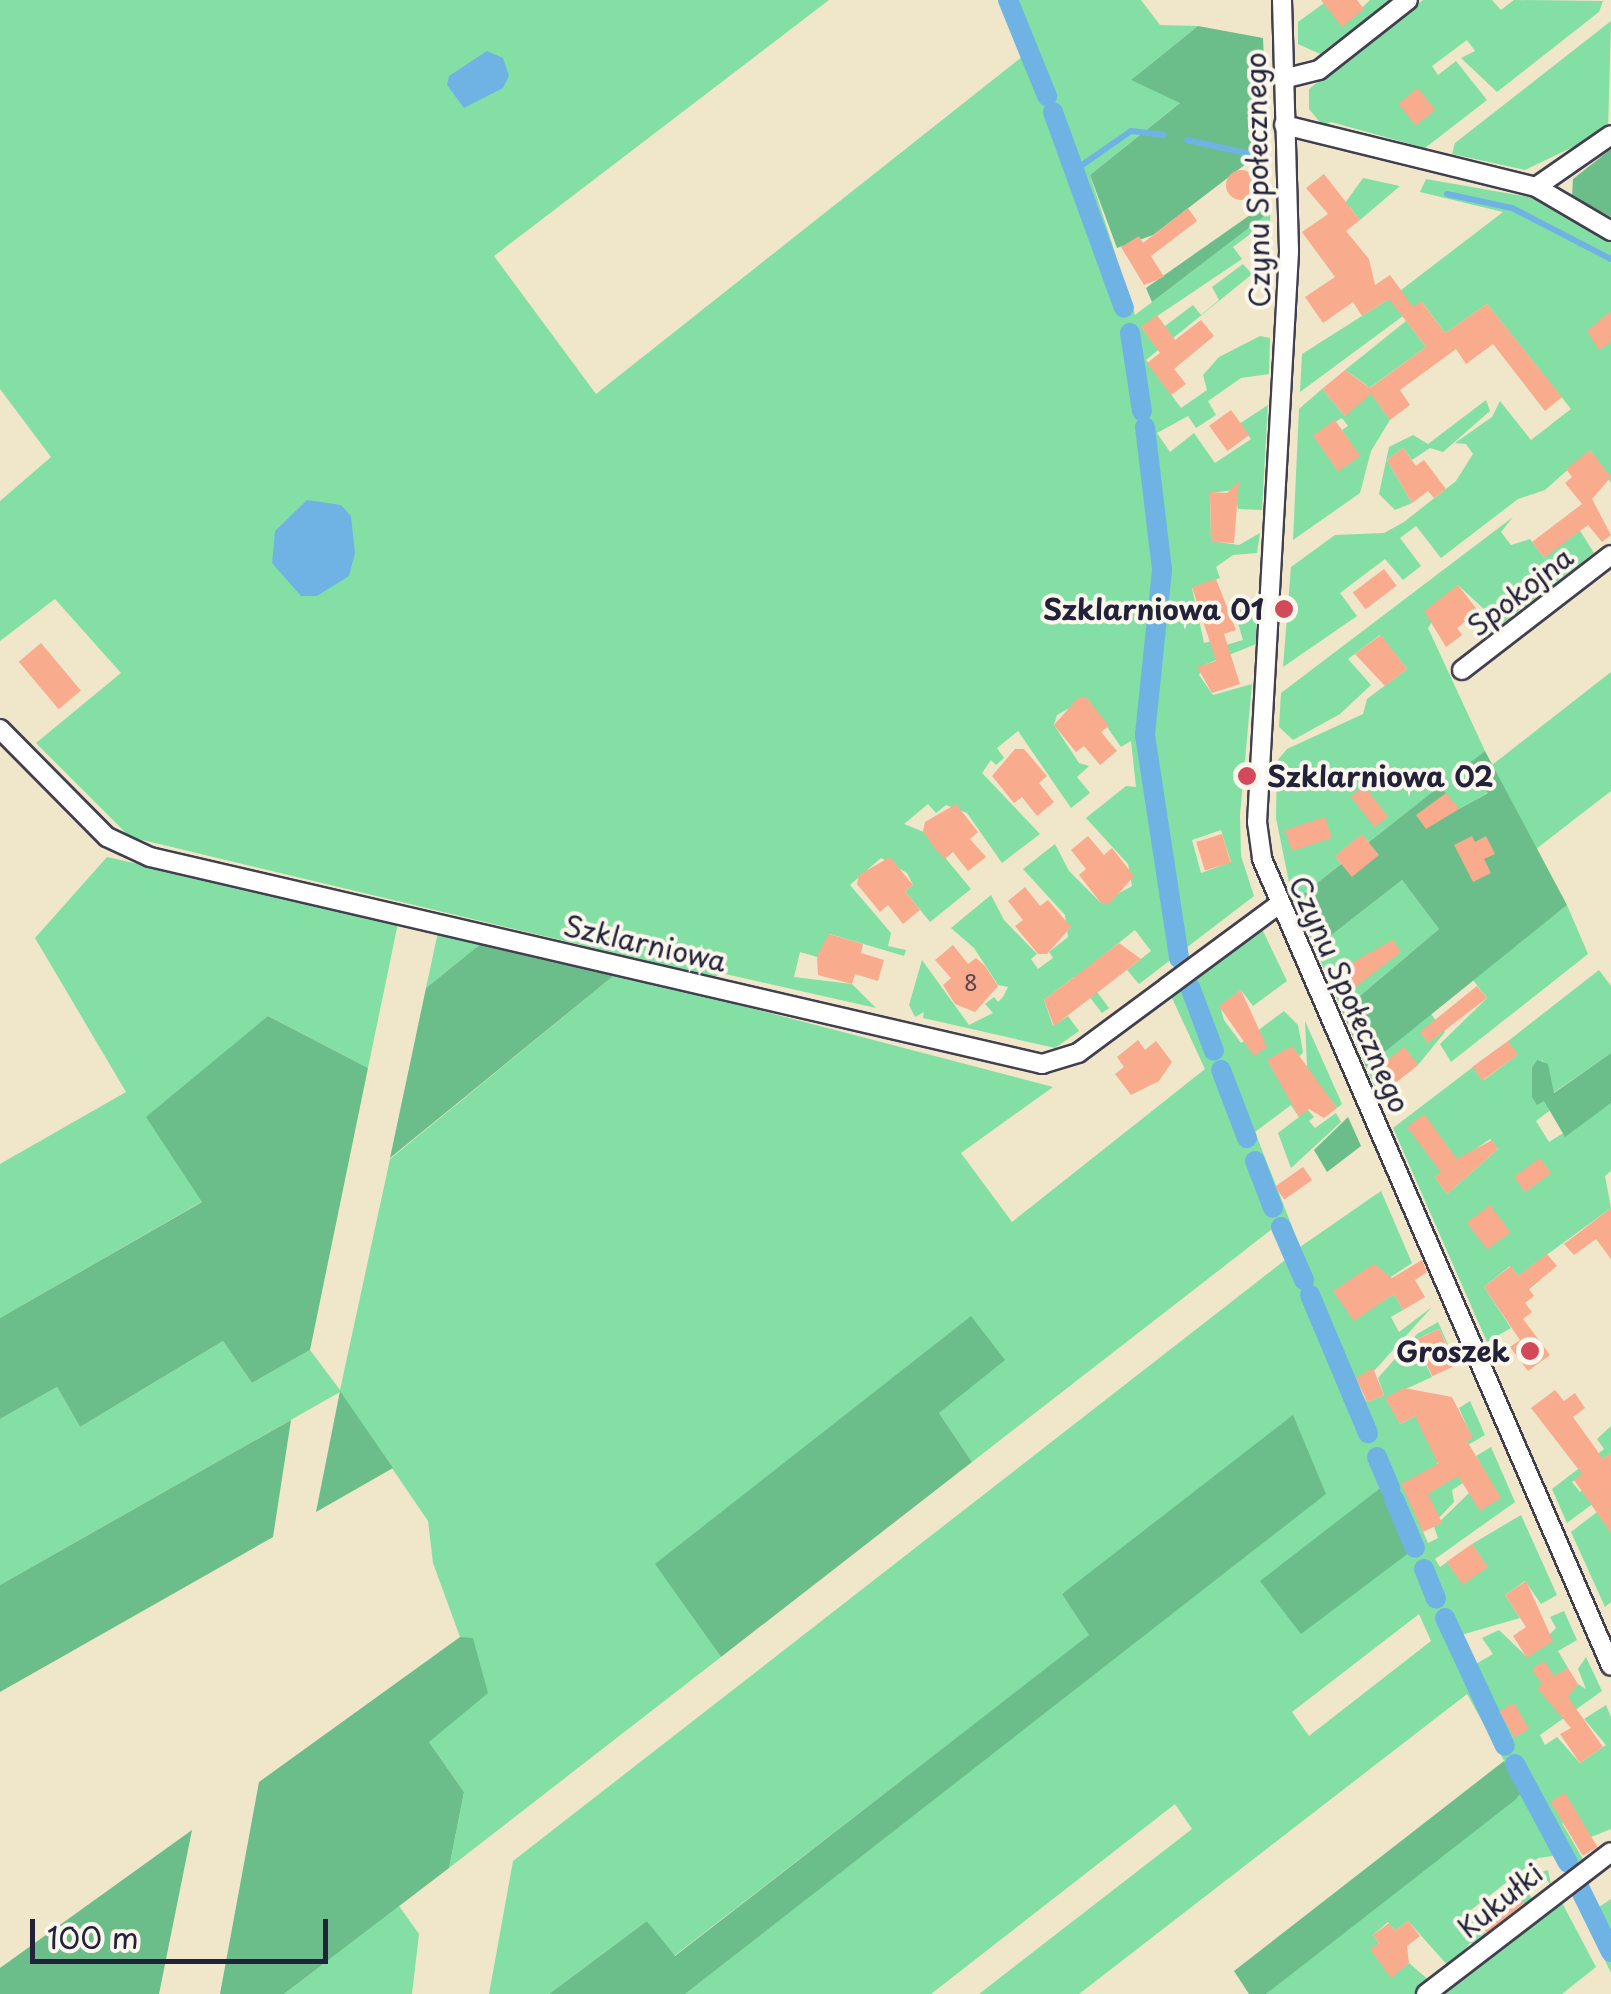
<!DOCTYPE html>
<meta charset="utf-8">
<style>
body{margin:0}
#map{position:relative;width:1611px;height:1994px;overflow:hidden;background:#f0e6ca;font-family:"Playpen Sans",sans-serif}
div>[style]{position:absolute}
.green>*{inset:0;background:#84dfa5}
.forest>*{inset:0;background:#6bbe8a}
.water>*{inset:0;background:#6fb3e4}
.stream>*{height:6px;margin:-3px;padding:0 3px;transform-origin:3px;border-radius:3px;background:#6fb3e4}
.canal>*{height:20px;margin:-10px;padding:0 10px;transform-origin:10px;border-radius:10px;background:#6fb3e4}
.building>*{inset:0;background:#f9ab8e;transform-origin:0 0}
.round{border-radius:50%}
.roads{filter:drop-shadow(2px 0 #413f50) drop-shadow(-2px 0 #413f50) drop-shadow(0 2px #413f50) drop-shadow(0 -2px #413f50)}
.minor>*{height:18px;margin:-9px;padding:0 9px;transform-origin:9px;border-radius:9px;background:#fff}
.dots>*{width:28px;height:28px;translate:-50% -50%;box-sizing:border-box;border:5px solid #fbf7ec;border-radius:50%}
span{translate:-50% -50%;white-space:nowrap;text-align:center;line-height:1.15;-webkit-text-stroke:8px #fbf7ec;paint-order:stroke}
.number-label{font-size:22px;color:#584450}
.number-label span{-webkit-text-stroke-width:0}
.street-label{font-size:28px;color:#22223b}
.poi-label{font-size:28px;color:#22223b;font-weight:700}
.right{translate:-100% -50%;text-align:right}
.left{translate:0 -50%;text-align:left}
.scale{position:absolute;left:30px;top:1919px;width:298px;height:45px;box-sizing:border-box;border:5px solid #22223b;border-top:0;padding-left:12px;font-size:30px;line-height:35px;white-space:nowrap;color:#22223b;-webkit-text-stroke:8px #fbf7ec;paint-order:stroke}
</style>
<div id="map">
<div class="green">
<div style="clip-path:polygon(evenodd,0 0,829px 0,494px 256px,596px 394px,1023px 56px,999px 0,1141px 0,1160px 25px,1198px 26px,1131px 80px,1181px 102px,1090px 175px,1135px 315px,1270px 212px,1271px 245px,1257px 229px,1233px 247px,1242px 259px,1141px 327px,1158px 349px,1165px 326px,1193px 305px,1201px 315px,1219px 300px,1212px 287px,1243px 264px,1251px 273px,1272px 258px,1146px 360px,1181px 408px,1207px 390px,1203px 375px,1219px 357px,1260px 336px,1270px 338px,1269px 374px,1241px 378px,1208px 401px,1216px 415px,1196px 428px,1188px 416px,1157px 433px,1170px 452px,1194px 433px,1215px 463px,1251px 439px,1239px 424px,1268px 405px,1262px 510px,1238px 509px,1234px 490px,1210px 493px,1211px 541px,1239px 545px,1260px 533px,1257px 553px,1233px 555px,1216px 567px,1220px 578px,1192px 588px,1204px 643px,1217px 640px,1219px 647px,1243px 640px,1235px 613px,1257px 598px,1256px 644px,1204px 665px,1199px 675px,1213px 695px,1252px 684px,1240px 815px,1241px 856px,1254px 896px,1139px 984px,1127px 970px,1151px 951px,1135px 930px,1082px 972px,1109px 1008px,1102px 1013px,1074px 977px,1044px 1000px,1053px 1026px,1068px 1016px,1079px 1031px,1055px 1048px,923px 1018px,924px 1012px,915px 1017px,909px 1005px,922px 960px,969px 1025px,993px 1013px,985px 1004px,994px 997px,998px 1002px,1003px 997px,1008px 987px,998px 985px,974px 948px,951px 928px,991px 895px,1004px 920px,1037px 954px,1031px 959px,1038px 969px,1053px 958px,1049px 952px,1068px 937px,1065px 915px,1023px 869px,1055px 844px,1069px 871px,1101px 903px,1132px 886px,1128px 864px,1086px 818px,1126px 786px,1136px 787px,1131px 741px,1121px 747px,1087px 698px,1057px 715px,1054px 725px,1079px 763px,1089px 766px,1077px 777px,1090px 793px,1071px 808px,1018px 731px,997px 748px,1004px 758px,996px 765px,991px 760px,982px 773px,1040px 834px,1002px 863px,967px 813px,946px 805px,936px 813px,928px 804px,904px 824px,924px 832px,971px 889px,930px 922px,905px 891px,913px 885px,907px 873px,881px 858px,850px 885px,891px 933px,888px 946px,906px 950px,904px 956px,830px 934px,817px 957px,800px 952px,794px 977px,852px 984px,876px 1008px,721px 973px,715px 977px,130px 837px,36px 743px,121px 673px,55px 599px,0 641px,0 501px,51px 457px,0 389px,0 0,1221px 830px,1231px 862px,1201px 873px,1192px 840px,1221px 830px)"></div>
<div style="clip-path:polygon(1370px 0,1390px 0,1320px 54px,1298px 44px,1298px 22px,1324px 3px,1342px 26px)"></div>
<div style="clip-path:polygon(1423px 0,1492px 0,1501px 10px,1514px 0,1603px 1px,1599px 12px,1497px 92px,1461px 58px,1475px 51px,1467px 40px,1432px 66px,1438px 75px,1456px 61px,1487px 100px,1425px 148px,1331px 122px,1323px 126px,1309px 109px,1309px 89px)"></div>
<div style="clip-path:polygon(1611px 21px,1608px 130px,1525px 170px,1452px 154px,1455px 143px)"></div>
<div style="clip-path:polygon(1363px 178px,1400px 186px,1360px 220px,1350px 207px,1333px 220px)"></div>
<div style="clip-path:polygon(1426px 179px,1534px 198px,1611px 240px,1611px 483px,1590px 450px,1545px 490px,1518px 499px,1441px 558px,1416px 526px,1400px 538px,1421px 566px,1403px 580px,1385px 559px,1340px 593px,1357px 616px,1283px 667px,1291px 567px,1335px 535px,1384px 533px,1404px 522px,1456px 481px,1473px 454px,1466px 444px,1455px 443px,1492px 417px,1500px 401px,1531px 440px,1571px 409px,1487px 304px,1445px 333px,1422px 302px,1300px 392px,1302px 354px,1392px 297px,1503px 212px,1420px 192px)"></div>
<div style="clip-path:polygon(evenodd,1406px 321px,1426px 347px,1368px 389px,1390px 420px,1371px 451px,1360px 493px,1293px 540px,1299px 409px,1322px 389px,1345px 416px,1368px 386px,1345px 370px,1406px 321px,1342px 418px,1348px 426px,1342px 430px,1359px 456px,1338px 471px,1314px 435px,1342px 418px)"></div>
<div style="clip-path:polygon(1486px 400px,1490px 411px,1443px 452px,1430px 448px,1412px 460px,1403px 448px,1387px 460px,1412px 503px,1395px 510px,1379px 494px,1389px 447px,1413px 435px,1428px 444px)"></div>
<div style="clip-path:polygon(1513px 517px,1501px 532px,1511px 545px,1530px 539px,1544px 558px,1574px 521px,1594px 553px,1481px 640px,1475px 624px,1486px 611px,1458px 585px,1428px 628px,1485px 751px,1468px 765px,1489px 792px,1459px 809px,1439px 787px,1369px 842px,1362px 835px,1335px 856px,1341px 864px,1293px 902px,1276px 818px,1277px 761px,1287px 749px,1363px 714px,1367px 699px,1407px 669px,1380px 635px,1348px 659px,1371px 685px,1340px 714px,1293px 740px,1279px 727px,1281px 693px)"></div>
<div style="clip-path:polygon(1611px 672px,1611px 791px,1536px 849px,1492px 765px)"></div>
<div style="clip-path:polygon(107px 857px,398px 923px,368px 1068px,268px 1016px,203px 1201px,0 1318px,0 1164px,126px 1092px,35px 938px)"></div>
<div style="clip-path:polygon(1402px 880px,1439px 929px,1342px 1011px,1315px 948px)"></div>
<div style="clip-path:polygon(1567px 905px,1588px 954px,1451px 1062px,1440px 1044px,1487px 998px,1473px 980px)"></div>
<div style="clip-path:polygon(evenodd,1262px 929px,1287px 981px,1253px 1006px,1241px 990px,1220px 1006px,1224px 1020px,1241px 1043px,1284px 1011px,1298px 1025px,1303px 1052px,1280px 1081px,1307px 1066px,1305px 1021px,1342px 1104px,1337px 1108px,1320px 1086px,1307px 1109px,1314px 1117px,1309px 1121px,1315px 1128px,1336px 1113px,1341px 1122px,1291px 1168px,1278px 1133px,1299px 1117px,1291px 1105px,1255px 1132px,1300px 1247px,1381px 1191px,1412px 1263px,1371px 1290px,1378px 1304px,1394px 1294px,1403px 1310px,1391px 1317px,1399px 1332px,1432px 1307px,1374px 1371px,1357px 1378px,1362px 1394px,1367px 1402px,1384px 1395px,1378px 1378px,1417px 1334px,1438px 1322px,1457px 1365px,1439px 1329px,1425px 1335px,1415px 1341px,1432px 1377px,1386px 1398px,1400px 1424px,1421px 1413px,1435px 1457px,1472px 1438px,1459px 1408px,1470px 1401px,1485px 1435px,1437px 1463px,1443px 1475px,1454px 1469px,1463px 1483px,1452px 1490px,1454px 1502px,1439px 1518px,1416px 1515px,1428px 1543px,1438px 1538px,1434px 1527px,1469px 1493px,1500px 1498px,1476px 1456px,1491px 1447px,1515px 1502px,1435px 1559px,1440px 1567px,1447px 1562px,1463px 1584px,1487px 1567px,1472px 1544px,1521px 1515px,1557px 1595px,1541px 1604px,1525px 1581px,1505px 1595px,1520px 1618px,1461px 1635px,1474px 1665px,1493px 1654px,1482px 1638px,1499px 1630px,1527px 1657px,1556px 1628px,1550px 1617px,1564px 1611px,1577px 1640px,1558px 1651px,1568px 1668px,1538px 1688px,1556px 1705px,1578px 1684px,1586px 1689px,1578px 1669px,1586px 1657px,1602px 1691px,1540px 1735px,1545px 1745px,1557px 1737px,1580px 1763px,1606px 1745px,1584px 1719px,1606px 1705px,1611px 1717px,1611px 1829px,1591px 1837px,1562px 1823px,1583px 1859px,1564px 1870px,1553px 1856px,1538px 1858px,1467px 1913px,1488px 1936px,1525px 1905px,1516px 1893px,1523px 1887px,1532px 1898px,1550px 1884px,1541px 1872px,1548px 1870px,1552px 1889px,1478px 1946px,1470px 1943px,1450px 1968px,1408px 1921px,1395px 1931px,1388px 1922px,1373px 1935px,1379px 1943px,1371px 1949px,1391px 1977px,1409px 1963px,1431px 1982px,1416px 1994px,1266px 1994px,1522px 1793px,1467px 1694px,1079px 1994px,979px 1994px,1192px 1829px,1175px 1804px,931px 1994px,685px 1994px,1325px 1494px,1062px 1593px,1090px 1635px,674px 1956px,647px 1921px,549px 1994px,489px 1994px,513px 1861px,1289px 1257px,1276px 1226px,972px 1462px,939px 1413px,970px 1317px,656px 1564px,721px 1657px,449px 1868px,464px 1792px,429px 1742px,473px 1639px,460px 1637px,433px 1563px,428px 1521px,340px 1392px,0 1585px,0 1419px,57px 1387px,80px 1427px,223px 1341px,252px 1383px,310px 1350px,340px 1390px,390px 1159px,617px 973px,1053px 1087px,961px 1153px,1012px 1222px,1205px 1069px,1171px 996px,1262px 929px,1419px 1614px,1431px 1641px,1309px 1736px,1292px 1712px,1419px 1614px)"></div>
<div style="clip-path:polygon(438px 932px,483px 942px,426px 988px)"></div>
<div style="clip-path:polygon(evenodd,1599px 970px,1611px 986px,1611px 1053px,1553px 1093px,1542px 1059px,1549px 1111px,1536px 1121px,1549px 1142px,1611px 1103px,1611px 1171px,1605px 1176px,1611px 1208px,1530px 1267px,1540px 1280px,1529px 1289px,1510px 1266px,1484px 1287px,1511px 1328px,1487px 1342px,1393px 1128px,1473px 1067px,1484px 1080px,1517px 1055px,1508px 1041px,1599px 970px,1490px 1139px,1498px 1149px,1447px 1194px,1435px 1177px,1490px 1139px)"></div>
<div style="clip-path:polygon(1431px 1014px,1445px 1032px,1418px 1065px,1404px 1048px,1380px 1067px,1391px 1084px,1378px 1095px,1366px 1067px)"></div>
<div style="clip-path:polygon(1611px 1426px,1611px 1453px,1572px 1482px,1580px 1492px,1611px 1469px,1611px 1490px,1567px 1523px,1552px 1489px,1604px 1449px,1597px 1439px)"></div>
<div style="clip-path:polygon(1597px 1512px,1611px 1524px,1611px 1602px,1605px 1607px,1571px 1532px)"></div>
<div style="clip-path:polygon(1586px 1879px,1599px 1907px,1611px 1899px,1611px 1973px,1570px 1888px)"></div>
<div style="clip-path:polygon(1560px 1899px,1596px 1967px,1562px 1994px,1437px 1994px)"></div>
<div style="clip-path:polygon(399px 1906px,419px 1934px,412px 1994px,284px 1994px)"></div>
</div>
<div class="forest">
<div style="clip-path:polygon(1198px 26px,1263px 38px,1268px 147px,1153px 235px,1117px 248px,1090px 175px,1180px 103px,1131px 80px)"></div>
<div style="clip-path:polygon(1611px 149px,1611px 217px,1572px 196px,1573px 179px)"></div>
<div style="clip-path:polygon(1270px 201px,1270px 212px,1152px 302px,1146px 288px)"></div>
<div style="clip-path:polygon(1485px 751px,1567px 905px,1366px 1067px,1342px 1011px,1439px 929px,1402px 880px,1315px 948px,1293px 902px,1440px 786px,1459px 809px,1488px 793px,1467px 765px)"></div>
<div style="clip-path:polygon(483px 942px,617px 973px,390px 1158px,426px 988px)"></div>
<div style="clip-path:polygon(268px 1016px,368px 1068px,310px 1350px,252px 1383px,223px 1341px,80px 1427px,57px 1387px,0 1419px,0 1318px,202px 1202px,146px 1117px)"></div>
<div style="clip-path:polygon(1611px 1053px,1611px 1103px,1565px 1137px,1544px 1101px,1537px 1105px,1532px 1097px,1532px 1068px,1537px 1060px,1548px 1064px,1554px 1093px)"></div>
<div style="clip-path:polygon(1348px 1117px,1361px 1146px,1327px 1172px,1314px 1150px)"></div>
<div style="clip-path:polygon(971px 1316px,1005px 1360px,939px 1413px,972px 1462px,721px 1657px,655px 1564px)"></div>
<div style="clip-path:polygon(340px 1391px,393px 1468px,316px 1512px)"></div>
<div style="clip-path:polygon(1293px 1415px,1326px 1494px,685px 1994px,549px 1994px,647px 1921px,675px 1956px,1089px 1635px,1062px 1594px)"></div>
<div style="clip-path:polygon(291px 1420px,273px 1537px,0 1692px,0 1585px)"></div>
<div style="clip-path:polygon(1383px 1486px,1410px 1552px,1301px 1634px,1260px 1581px)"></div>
<div style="clip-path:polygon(460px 1637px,473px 1638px,488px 1693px,429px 1742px,464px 1792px,449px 1868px,284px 1994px,220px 1994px,259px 1782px)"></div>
<div style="clip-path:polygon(1504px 1761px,1522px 1792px,1515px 1800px,1266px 1994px,1249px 1994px,1234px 1971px)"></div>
<div style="clip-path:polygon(192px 1830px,159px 1994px,0 1994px,0 1968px)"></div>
</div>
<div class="water">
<div style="clip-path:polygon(487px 51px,503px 58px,509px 76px,503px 88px,464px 108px,447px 85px,449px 76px)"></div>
<div style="clip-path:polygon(307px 500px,341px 505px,351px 516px,355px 553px,349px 576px,317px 596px,301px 596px,272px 563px,275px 531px)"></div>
</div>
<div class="stream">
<div style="left:1187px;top:140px;width:70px;rotate:12.4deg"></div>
<div style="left:1075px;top:170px;width:68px;rotate:-34.9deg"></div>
<div style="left:1131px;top:131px;width:33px;rotate:7deg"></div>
<div style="left:1447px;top:194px;width:66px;rotate:12.2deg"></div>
<div style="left:1512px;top:208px;width:111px;rotate:27.3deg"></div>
</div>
<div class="canal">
<div style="left:1008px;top:0;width:104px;rotate:67.9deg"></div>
<div style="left:1053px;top:112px;width:208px;rotate:70.1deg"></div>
<div style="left:1130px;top:333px;width:79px;rotate:81.3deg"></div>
<div style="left:1145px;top:427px;width:144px;rotate:83.2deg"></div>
<div style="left:1162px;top:570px;width:166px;rotate:95.9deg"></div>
<div style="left:1145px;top:735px;width:226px;rotate:81.3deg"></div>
<div style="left:1190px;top:987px;width:68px;rotate:69.4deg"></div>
<div style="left:1221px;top:1070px;width:73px;rotate:69.1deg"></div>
<div style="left:1255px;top:1161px;width:50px;rotate:69deg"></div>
<div style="left:1281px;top:1227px;width:58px;rotate:66.5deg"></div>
<div style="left:1310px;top:1295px;width:150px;rotate:67.2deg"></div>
<div style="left:1377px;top:1457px;width:34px;rotate:67deg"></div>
<div style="left:1394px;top:1499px;width:53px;rotate:66.8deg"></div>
<div style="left:1424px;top:1569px;width:32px;rotate:68deg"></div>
<div style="left:1445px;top:1618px;width:141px;rotate:64.9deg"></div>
<div style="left:1515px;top:1764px;width:112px;rotate:61.8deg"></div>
<div style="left:1577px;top:1883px;width:77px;rotate:63.8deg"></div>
</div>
<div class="building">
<div style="clip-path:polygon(1321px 0,1357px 0,1364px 9px,1342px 27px)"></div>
<div style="left:1418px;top:88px;width:28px;height:25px;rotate:52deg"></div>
<div class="round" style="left:1226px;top:170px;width:30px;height:30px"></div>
<div style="clip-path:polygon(1324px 174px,1360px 220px,1346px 231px,1369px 259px,1375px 285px,1390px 275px,1413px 307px,1421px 301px,1445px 333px,1487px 304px,1562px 397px,1545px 411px,1493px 344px,1466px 364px,1456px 349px,1400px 390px,1410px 405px,1390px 420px,1371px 394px,1345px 416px,1322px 389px,1345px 370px,1370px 388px,1426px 347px,1389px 299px,1362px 316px,1353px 302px,1323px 323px,1305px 297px,1335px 277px,1302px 232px,1328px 214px,1306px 188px)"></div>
<div style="clip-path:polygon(1188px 208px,1197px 221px,1151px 256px,1164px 277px,1144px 285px,1121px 247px,1139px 236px,1143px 243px)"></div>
<div style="clip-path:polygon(1611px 311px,1611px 342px,1599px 350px,1587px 331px)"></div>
<div style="clip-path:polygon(1157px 315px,1175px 340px,1201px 320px,1214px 336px,1174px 369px,1186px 384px,1171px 395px,1147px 363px,1160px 353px,1141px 327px)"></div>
<div style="left:1231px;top:410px;width:31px;height:27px;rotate:54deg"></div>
<div style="left:1335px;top:420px;width:44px;height:27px;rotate:55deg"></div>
<div style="clip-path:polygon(1403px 448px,1416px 466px,1424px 460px,1446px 489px,1434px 498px,1428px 491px,1412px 503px,1387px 460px)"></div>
<div style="clip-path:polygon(1590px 450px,1611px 477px,1592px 499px,1611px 535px,1602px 542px,1588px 525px,1544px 558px,1532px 542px,1582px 504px,1565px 483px,1572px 477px,1566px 469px)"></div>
<div style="clip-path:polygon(1239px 481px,1234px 543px,1211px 542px,1210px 492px,1227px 493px)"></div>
<div style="left:1384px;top:569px;width:21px;height:39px;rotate:53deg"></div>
<div style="clip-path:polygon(1216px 579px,1236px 630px,1224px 634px,1240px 684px,1212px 693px,1197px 667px,1216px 661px,1192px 587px)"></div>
<div style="clip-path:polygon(1458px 585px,1478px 611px,1457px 628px,1462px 635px,1446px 647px,1424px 611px)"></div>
<div style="clip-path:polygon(1381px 635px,1407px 669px,1385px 686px,1355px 654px)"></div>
<div style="left:41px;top:643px;width:62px;height:29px;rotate:50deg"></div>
<div style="clip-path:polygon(1078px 698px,1087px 698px,1109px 726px,1101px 732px,1117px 751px,1100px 765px,1084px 746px,1076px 752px,1054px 725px)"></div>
<div style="clip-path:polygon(1015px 749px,1024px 749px,1047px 776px,1039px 783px,1054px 802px,1037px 816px,1022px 797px,1014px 803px,992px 776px)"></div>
<div style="left:1364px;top:786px;width:39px;height:17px;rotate:52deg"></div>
<div style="clip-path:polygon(1446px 793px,1459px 809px,1426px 829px,1416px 815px)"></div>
<div style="clip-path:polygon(956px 804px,978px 832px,970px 839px,986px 857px,968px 871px,953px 852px,945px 859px,936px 850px,923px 831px,925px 822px)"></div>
<div style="left:1325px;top:817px;width:22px;height:42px;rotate:72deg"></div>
<div style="left:1222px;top:834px;width:30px;height:27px;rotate:73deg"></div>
<div style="left:1362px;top:834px;width:27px;height:35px;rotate:51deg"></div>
<div style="clip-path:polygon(1088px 836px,1104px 855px,1112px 848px,1134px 876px,1110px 903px,1101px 903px,1079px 875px,1086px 869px,1071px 850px)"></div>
<div style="clip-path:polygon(1472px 836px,1475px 842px,1486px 836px,1495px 854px,1484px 859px,1491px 873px,1473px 882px,1454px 845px)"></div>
<div style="clip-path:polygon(890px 857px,913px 885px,905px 891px,920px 910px,903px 924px,888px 905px,880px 912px,857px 884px,859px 875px)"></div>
<div style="clip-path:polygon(1025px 887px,1040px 906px,1048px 900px,1071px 927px,1047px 954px,1038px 954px,1015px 926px,1023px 920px,1008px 901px)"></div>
<div style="clip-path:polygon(829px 934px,863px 944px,861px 953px,884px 960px,878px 981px,855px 974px,852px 984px,818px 975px,817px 956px)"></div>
<div style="clip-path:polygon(1393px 940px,1401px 952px,1345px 995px,1336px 983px,1352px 970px,1348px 965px)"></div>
<div style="clip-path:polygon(1119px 943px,1141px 959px,1054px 1026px,1044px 1000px)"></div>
<div style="clip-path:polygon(953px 945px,968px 964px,976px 958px,985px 966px,998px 986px,975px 1012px,955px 1004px,943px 985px,951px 978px,935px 960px)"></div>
<div style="clip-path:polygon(1477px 986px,1487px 998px,1428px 1043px,1420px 1032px)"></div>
<div style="clip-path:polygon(1241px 990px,1267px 1047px,1254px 1056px,1219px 1006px)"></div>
<div style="clip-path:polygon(1138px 1040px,1145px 1050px,1156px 1041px,1172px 1062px,1159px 1081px,1131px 1095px,1115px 1074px,1124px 1067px,1117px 1057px)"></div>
<div style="left:1508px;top:1041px;width:17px;height:44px;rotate:54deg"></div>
<div style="clip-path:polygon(1292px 1046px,1337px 1108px,1324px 1118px,1309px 1109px,1299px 1117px,1267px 1060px)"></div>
<div style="left:1404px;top:1047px;width:23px;height:29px;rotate:52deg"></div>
<div style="clip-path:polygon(1424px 1114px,1457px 1159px,1492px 1140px,1498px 1149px,1447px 1194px,1435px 1177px,1441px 1172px,1407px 1127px)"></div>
<div style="left:1540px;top:1158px;width:19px;height:32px;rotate:54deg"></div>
<div style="left:1303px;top:1167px;width:16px;height:34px;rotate:55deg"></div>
<div style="left:1490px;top:1205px;width:34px;height:29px;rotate:53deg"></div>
<div style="clip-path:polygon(1611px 1208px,1611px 1259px,1596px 1239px,1574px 1255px,1564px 1244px)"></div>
<div style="clip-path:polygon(1547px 1254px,1557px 1266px,1529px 1289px,1534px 1296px,1525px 1303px,1532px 1312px,1523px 1319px,1550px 1355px,1528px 1371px,1510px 1347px,1520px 1340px,1484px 1287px,1511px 1266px,1518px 1276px)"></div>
<div style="clip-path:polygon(1422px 1260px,1427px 1272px,1415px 1280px,1425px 1297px,1403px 1310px,1394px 1294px,1354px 1321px,1333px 1291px,1374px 1264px,1392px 1278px)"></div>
<div style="left:1439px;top:1329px;width:40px;height:26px;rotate:65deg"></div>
<div style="clip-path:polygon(1373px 1368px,1384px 1395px,1367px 1402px,1356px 1378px)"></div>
<div style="clip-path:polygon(1404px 1388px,1452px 1397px,1473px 1438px,1467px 1441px,1501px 1498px,1480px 1511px,1458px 1476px,1428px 1494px,1442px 1523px,1423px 1532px,1401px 1484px,1438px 1464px,1415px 1416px,1400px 1424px,1385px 1398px)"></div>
<div style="clip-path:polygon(1555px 1390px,1564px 1401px,1575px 1393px,1585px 1408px,1573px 1417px,1603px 1459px,1611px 1453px,1611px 1533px,1574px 1480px,1582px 1474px,1531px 1408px)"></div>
<div style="left:1472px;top:1544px;width:28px;height:31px;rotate:55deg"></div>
<div style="clip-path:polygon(1526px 1581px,1553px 1641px,1527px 1658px,1513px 1636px,1526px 1627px,1505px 1595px)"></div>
<div style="clip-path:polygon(1544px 1661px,1554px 1676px,1568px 1668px,1578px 1684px,1568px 1697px,1603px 1747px,1580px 1763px,1560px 1734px,1571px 1728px,1537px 1688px,1542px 1684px,1532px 1669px)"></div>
<div style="left:1514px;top:1703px;width:30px;height:17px;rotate:60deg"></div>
<div style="left:1565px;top:1793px;width:63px;height:17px;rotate:59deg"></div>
<div style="left:1516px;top:1893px;width:13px;height:48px;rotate:51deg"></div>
<div style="clip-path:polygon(1408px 1921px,1420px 1936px,1407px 1946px,1409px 1963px,1391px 1978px,1370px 1949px,1379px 1943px,1373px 1935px,1389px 1923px,1395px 1931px)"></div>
</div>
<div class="roads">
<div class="minor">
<div style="left:1282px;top:0;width:252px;rotate:88.4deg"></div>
<div style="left:1289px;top:252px;width:571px;rotate:93.21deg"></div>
<div style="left:1257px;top:822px;width:37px;rotate:82deg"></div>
<div style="left:1262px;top:859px;width:879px;rotate:66.61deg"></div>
<div style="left:1283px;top:79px;width:37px;rotate:-14deg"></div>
<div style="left:1319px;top:70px;width:113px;rotate:-38.2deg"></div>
<div style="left:1284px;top:125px;width:260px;rotate:13.8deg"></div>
<div style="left:1536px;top:187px;width:87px;rotate:30.4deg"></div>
<div style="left:1536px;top:187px;width:91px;rotate:-34.7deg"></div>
<div style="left:1462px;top:670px;width:188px;rotate:-37.7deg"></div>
<div style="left:0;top:729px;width:152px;rotate:45.3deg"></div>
<div style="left:107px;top:837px;width:47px;rotate:24.9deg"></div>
<div style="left:150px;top:857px;width:916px;rotate:13.06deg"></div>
<div style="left:1042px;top:1064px;width:38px;rotate:-17deg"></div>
<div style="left:1078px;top:1053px;width:249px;rotate:-36.5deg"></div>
<div style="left:1426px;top:1994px;width:233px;rotate:-37.5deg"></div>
</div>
</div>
<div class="dots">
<div style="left:1284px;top:609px;background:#d1495b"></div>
<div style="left:1247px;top:776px;background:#d1495b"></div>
<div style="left:1530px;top:1351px;background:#d1495b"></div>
</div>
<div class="number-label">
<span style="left:971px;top:982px">8</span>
</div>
<div class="street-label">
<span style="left:1257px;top:180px;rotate:-91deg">Czynu Społecznego</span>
<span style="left:1520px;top:591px;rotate:-38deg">Spokojna</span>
<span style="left:645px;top:943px;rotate:13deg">Szklarniowa</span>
<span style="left:1350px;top:994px;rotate:66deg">Czynu Społecznego</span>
<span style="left:1500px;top:1900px;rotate:-39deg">Kukułki</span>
</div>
<div class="poi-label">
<span class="right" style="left:1264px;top:609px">Szklarniowa 01</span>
<span class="left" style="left:1267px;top:776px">Szklarniowa 02</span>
<span class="right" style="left:1510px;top:1351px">Groszek</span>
</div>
<div class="scale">100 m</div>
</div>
